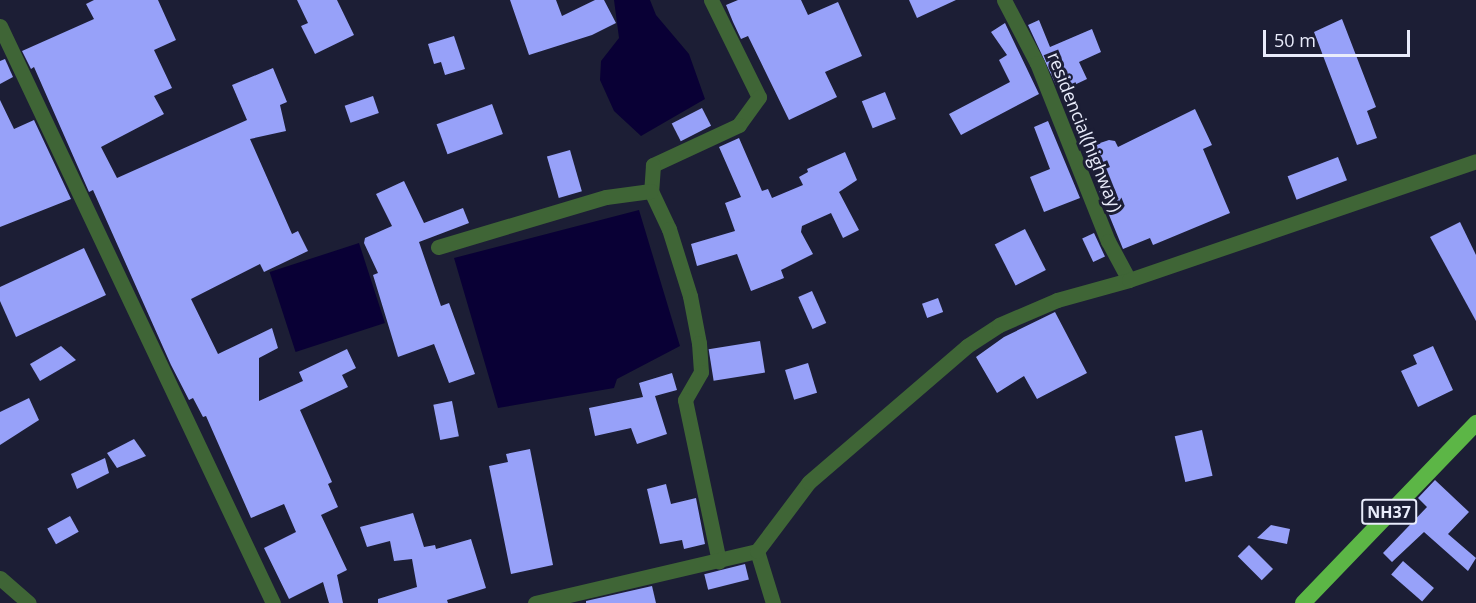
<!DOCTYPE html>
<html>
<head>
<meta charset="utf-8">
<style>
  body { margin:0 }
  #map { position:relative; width:1476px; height:603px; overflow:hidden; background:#1c1e35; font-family:"Open Sans",sans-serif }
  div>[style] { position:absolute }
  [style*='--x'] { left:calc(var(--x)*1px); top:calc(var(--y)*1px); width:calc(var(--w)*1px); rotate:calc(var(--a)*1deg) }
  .water>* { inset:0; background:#090035; transform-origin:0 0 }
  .building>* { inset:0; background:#97a1f9; transform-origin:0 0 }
  .minor>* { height:15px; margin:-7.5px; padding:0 7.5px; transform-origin:7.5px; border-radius:7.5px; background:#3f6536 }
  .tertiary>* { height:15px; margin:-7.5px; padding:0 7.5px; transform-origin:7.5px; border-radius:7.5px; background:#3f6536 }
  .trunk>* { height:16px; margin:-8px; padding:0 8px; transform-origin:8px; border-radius:8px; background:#5cb646 }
  span { translate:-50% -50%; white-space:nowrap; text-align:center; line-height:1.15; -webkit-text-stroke:6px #1c1e35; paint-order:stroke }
  .shield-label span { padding:2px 4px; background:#1c1e35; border:2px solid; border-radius:4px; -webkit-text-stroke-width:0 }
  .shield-label { font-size:16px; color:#e9ecfb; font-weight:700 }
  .street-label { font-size:18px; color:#e9ecfb }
  .scale { position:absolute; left:1263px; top:30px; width:147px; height:27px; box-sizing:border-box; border:3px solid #e9ecfb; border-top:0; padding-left:8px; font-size:18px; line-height:21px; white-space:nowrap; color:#e9ecfb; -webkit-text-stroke:4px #1c1e35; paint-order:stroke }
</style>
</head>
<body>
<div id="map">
  <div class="water">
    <i style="clip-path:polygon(614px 0,650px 0,656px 15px,689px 54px,705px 99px,641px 136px,614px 111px,600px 80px,601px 61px,619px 38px)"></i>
    <i style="clip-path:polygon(639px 210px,680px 346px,617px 379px,614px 388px,498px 408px,454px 258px)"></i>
    <i style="left:359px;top:243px;width:84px;height:94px;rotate:72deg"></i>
  </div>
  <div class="building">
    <i style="clip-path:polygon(94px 0,158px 0,176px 40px,154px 50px,172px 88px,154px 96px,164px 114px,101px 147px,117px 178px,247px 120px,232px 85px,273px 68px,287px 102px,280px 105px,286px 131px,250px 139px,292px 234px,298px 231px,308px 251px,264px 272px,260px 264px,191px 299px,218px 354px,272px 328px,278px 348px,259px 358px,259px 401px,303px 381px,299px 372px,347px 349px,356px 368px,342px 375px,348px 387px,300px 410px,332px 482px,328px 484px,338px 507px,321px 515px,347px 570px,337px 575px,343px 603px,329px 603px,323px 582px,289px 599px,264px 548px,296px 532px,284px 504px,251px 518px,206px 416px,203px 417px,193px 398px,189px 400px,171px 365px,93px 190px,89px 192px,34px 67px,31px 69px,22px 51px,94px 19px,86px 4px)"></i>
    <i style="clip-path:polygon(297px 0,337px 0,354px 35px,315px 54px,301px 26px,308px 23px)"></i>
    <i style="clip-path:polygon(510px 0,556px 0,562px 16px,595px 0,604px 0,616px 23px,592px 35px,529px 55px)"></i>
    <i style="clip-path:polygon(738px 0,801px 0,808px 15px,838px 2px,862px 56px,825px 72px,837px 97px,789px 120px,748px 36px,741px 39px,733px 22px,726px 5px)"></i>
    <i style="clip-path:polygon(909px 0,956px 0,917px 18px)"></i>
    <i style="clip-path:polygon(1342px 19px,1376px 107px,1367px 111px,1377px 138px,1357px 145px,1314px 32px)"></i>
    <i style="clip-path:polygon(1039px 20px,1050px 47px,1092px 29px,1101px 52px,1079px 62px,1087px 79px,1070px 87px,1066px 79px,1056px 85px,1028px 25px)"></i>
    <i style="clip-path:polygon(1005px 23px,1039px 94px,961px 135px,949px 114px,1010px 82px,999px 60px,1007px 55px,991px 32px)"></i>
    <i style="clip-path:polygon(454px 36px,465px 69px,445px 75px,441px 62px,434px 64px,428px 44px)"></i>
    <i style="clip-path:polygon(5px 59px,13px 77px,0 84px,0 61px)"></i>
    <i style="left:885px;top:92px;width:29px;height:25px;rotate:68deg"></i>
    <i style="left:373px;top:96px;width:18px;height:30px;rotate:71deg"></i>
    <i style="clip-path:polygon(0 100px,14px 129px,34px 120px,71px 199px,0 227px)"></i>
    <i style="left:492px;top:104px;width:32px;height:59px;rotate:70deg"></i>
    <i style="left:702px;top:108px;width:20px;height:34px;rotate:63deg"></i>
    <i style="clip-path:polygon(1195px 109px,1212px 145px,1203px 149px,1230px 213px,1153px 245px,1150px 238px,1123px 249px,1082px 149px,1109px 140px,1115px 141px,1118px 147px)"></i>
    <i style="clip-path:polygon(1048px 121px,1080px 198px,1044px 212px,1030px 177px,1050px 169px,1034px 127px)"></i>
    <i style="clip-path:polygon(739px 138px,762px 191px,768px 189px,772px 198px,803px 185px,799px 177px,808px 172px,807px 169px,845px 152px,857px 180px,839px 192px,859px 230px,843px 238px,831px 213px,802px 226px,801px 232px,813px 254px,781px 270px,784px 278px,751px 291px,737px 254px,697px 266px,691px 244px,735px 231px,725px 203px,741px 197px,719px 147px)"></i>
    <i style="left:570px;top:150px;width:43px;height:24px;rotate:74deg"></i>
    <i style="left:1338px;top:157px;width:25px;height:54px;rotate:69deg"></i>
    <i style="clip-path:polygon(404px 181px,424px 223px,463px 208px,469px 223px,419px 242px,441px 306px,449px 303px,475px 374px,449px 383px,434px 344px,398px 357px,373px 275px,378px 273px,364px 243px,365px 238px,392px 226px,376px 194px)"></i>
    <i style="clip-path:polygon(1460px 222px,1476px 255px,1476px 321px,1430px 237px)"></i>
    <i style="left:1025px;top:229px;width:46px;height:34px;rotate:63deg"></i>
    <i style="left:1094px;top:233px;width:26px;height:13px;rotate:65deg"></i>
    <i style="clip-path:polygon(84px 248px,106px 295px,16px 337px,0 301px,0 287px)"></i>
    <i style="left:812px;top:291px;width:35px;height:15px;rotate:66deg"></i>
    <i style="left:938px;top:298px;width:15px;height:17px;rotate:70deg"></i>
    <i style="clip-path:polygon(1055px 312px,1087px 373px,1037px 399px,1024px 376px,997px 393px,976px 357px,1004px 337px)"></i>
    <i style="left:760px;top:341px;width:32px;height:52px;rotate:81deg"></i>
    <i style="clip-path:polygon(61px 346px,76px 360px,40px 381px,30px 364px)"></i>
    <i style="clip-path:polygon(1433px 346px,1453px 390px,1418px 407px,1401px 371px,1417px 364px,1413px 355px)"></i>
    <i style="left:808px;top:363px;width:31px;height:24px;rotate:73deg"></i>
    <i style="clip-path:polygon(672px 373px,677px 390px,655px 396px,667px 434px,637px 444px,631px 428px,595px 436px,589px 408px,643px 397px,639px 383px)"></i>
    <i style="clip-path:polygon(29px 398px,39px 420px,0 445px,0 412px)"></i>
    <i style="left:452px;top:401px;width:36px;height:19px;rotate:79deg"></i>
    <i style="left:1202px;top:430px;width:47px;height:28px;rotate:77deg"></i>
    <i style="clip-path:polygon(134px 439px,146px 456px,117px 468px,107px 453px)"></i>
    <i style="clip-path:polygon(530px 449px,553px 565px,511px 574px,489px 466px,508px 462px,506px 454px)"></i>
    <i style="clip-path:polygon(105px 458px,109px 473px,77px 489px,71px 474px)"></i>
    <i style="clip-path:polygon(1435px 480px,1469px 512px,1448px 534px,1476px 558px,1468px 571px,1424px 532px,1392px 562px,1383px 553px,1427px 507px,1418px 498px)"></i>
    <i style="clip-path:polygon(666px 484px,671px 504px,696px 498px,705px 544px,684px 549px,682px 540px,660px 544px,647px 489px)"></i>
    <i style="clip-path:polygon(413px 513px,424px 547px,435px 545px,436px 549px,471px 539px,486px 588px,447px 600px,448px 603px,378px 603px,378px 599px,417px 587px,412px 559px,394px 561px,390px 541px,367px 547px,360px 527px)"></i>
    <i style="left:70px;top:516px;width:18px;height:26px;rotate:61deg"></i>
    <i style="clip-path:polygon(1271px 525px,1290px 529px,1287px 544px,1257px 538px)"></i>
    <i style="left:1249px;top:545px;width:34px;height:16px;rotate:45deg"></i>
    <i style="left:1403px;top:561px;width:41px;height:18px;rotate:41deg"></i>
    <i style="left:745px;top:564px;width:16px;height:42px;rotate:76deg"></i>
    <i style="clip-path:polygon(652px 586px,656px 603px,586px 603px,586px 601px)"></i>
  </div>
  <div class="minor">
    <i style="--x:711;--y:0;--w:108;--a:63.7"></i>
    <i style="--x:759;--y:97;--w:34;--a:126"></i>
    <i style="--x:739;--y:125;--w:95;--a:155.1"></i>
    <i style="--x:653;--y:165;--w:26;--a:94"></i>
    <i style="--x:651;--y:191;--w:42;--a:64.7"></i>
    <i style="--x:669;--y:229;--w:70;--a:72.6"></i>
    <i style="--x:690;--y:296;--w:48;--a:79.2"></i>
    <i style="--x:699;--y:343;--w:29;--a:86"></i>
    <i style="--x:701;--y:372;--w:32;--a:120"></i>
    <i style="--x:685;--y:400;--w:165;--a:78.1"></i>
    <i style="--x:1004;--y:0;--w:71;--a:62.4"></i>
    <i style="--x:1037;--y:63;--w:192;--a:68.3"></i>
    <i style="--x:1108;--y:241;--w:44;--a:61.7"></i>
    <i style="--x:438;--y:247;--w:175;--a:-16.6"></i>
    <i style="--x:606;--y:197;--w:45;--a:-7.6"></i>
    <i style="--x:0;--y:578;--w:38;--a:41"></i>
    <i style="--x:535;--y:603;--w:228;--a:-13.2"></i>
  </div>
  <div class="tertiary">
    <i style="--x:0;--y:26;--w:638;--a:64.68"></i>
    <i style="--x:773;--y:603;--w:54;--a:-107.1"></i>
    <i style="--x:757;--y:551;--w:86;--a:-53"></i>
    <i style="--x:809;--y:482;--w:208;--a:-40.7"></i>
    <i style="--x:967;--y:346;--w:38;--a:-33"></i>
    <i style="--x:999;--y:325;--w:63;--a:-23.3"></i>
    <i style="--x:1057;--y:300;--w:75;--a:-15.5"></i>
    <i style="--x:1129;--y:280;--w:367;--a:-18.9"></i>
  </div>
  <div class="trunk">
    <i style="--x:1303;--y:603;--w:250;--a:-46.1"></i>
  </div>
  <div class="shield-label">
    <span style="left:1389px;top:512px">NH37</span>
  </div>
  <div class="street-label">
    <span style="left:1085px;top:132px;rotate:68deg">residencial(highway)</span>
  </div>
  <div class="scale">50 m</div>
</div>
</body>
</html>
